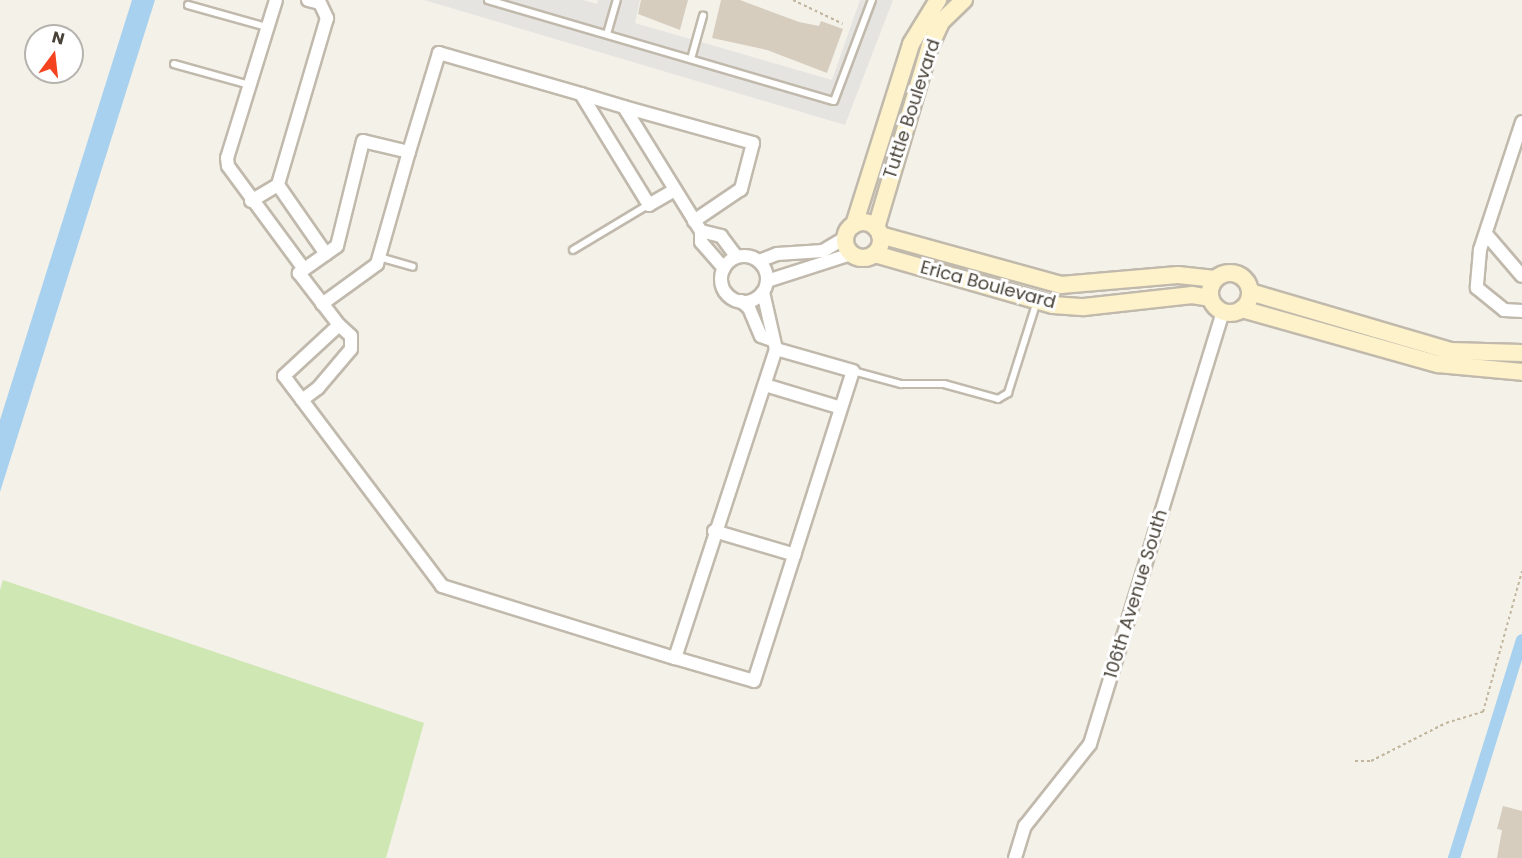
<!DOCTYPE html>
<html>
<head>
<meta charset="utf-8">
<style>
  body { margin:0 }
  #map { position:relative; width:1522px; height:858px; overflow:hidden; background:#f4f1e9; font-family:Poppins,sans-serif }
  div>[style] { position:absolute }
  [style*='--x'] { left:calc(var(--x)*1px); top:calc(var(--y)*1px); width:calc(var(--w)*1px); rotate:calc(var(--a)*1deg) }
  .green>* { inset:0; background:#cfe7b3 }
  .parking>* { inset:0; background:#e6e4e1 }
  .water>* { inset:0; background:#a7d1ef }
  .canal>* { height:12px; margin:-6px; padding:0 6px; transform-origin:6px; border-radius:6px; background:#a7d1ef }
  .building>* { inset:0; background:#d6cdbf }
  .path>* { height:2px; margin-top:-1px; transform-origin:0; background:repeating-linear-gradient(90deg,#c1b59d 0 3px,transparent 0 6px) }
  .roads { filter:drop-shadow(2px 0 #c0b9ac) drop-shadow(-2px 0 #c0b9ac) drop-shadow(0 2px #c0b9ac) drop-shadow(0 -2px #c0b9ac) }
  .lane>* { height:6px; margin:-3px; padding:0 3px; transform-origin:3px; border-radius:3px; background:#fff }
  .street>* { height:12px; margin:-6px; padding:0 6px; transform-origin:6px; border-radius:6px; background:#fff }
  .street>.ring { margin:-6px; padding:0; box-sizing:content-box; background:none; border:12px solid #fff; border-radius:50% }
  .secondary>* { height:16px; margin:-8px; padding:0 8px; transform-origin:8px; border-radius:8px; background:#fdf2ca }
  .secondary>.ring { margin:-8px; padding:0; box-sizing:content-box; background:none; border:16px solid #fdf2ca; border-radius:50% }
  span { translate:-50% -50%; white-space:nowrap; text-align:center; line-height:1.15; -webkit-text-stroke:6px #fff; paint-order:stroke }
  .street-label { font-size:18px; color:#484238 }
  .north { position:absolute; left:24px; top:24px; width:60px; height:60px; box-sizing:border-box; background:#fff; border:2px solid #b6b3af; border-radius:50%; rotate:15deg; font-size:16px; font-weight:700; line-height:24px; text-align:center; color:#484238 }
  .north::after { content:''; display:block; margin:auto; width:21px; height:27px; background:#f5431f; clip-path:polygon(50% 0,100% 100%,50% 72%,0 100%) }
</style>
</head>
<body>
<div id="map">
  <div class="green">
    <i style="clip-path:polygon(3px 580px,424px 723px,386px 858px,0 858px,0 590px)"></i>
  </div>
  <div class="parking">
    <i style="clip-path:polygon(424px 0,583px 0,597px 4px,598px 0,640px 0,635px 23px,832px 80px,860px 0,893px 0,845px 125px)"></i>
  </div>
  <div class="water">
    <i style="clip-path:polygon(132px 0,155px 0,0 492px,0 420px)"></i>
  </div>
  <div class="canal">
    <i style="--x:1454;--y:858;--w:228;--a:-72.7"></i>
  </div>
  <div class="building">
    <i style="clip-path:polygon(641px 0,688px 0,680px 30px,638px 14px)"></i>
    <i style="clip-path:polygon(721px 0,740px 0,799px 22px,819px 26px,821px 21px,843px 29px,827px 73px,767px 50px,712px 38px)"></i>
    <i style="clip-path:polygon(1503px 806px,1522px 811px,1522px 858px,1497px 858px,1502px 830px,1497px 829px)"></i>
  </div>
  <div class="path">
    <i style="--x:793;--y:0;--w:55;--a:25.6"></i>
    <i style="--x:1355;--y:761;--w:16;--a:0"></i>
    <i style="--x:1371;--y:761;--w:84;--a:-26.9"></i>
    <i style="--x:1446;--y:723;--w:39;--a:-17"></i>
    <i style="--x:1483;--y:712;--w:146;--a:-74.5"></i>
  </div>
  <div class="roads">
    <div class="lane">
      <i style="--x:488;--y:0;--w:360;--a:16.3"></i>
      <i style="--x:834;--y:101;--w:108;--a:-69.4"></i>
      <i style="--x:188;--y:5;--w:82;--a:15.6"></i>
      <i style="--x:607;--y:34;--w:35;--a:-74"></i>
      <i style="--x:691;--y:59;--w:45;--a:-74.4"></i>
      <i style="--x:174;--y:64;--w:78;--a:15.6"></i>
      <i style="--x:573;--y:250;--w:87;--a:-31"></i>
      <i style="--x:379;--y:257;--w:35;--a:16"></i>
      <i style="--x:853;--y:371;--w:50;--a:15.2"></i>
      <i style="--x:901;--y:384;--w:43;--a:0"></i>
      <i style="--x:944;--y:384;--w:56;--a:15.5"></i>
      <i style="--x:998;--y:399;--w:12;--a:-31"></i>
      <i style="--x:1008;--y:393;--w:96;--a:-72.5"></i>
    </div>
    <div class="street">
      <i style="--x:276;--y:0;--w:165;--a:107.2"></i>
      <i style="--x:227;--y:158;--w:8;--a:83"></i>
      <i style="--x:228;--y:166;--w:128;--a:53.6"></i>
      <i style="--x:308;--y:0;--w:12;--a:14"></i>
      <i style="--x:320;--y:3;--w:17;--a:65"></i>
      <i style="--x:327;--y:18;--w:174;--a:106.4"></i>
      <i style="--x:278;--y:185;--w:84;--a:55.2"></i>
      <i style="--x:581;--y:94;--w:148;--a:-163.9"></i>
      <i style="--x:439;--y:53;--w:103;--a:106.9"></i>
      <i style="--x:409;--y:152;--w:47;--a:-166.6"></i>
      <i style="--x:363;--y:141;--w:108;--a:103.9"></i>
      <i style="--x:337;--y:246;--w:47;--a:144.6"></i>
      <i style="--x:299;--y:273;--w:66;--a:52.4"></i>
      <i style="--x:339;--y:325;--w:75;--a:137.2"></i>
      <i style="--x:284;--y:376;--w:263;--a:53"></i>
      <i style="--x:442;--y:586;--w:244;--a:17.2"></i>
      <i style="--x:675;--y:658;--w:82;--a:16.2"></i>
      <i style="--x:754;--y:681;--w:325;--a:-72.3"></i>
      <i style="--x:853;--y:371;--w:80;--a:-164.1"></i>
      <i style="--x:776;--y:349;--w:325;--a:108.1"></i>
      <i style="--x:624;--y:107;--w:134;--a:15.6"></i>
      <i style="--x:753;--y:143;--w:48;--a:104.6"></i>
      <i style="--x:741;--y:189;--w:57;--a:145.8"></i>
      <i style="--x:1522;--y:122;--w:135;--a:108.2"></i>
      <i style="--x:1480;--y:250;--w:38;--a:95"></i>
      <i style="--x:1477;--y:288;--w:35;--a:39"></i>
      <i style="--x:1504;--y:310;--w:18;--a:3"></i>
      <i style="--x:673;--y:191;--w:28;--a:150"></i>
      <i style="--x:649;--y:205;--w:130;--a:-121.5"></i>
      <i style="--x:581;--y:94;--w:45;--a:16.8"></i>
      <i style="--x:624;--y:107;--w:146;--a:58.2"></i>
      <i style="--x:701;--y:231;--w:11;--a:90"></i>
      <i style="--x:701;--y:242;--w:35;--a:49"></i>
      <i style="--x:251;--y:201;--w:31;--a:-31"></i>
      <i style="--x:701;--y:231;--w:21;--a:14"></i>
      <i style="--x:721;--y:236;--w:26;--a:53"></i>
      <i style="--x:1486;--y:234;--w:55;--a:49.4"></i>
      <i class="ring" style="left:721px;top:256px;width:34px;height:34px"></i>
      <i style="--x:759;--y:261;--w:19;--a:-21"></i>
      <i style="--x:777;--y:254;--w:46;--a:-3.7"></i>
      <i style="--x:823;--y:251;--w:26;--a:-31"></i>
      <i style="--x:767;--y:281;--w:88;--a:-17.8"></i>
      <i style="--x:763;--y:292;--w:58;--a:77.2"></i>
      <i style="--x:741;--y:301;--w:11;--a:41"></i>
      <i style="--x:749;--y:308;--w:30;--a:67"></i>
      <i style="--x:761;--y:336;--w:12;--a:20"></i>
      <i style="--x:322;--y:304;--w:68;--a:-36"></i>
      <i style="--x:377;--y:264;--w:116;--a:-74.1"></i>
      <i style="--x:765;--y:385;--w:79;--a:16.8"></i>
      <i style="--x:302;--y:400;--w:20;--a:-37"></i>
      <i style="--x:318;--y:388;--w:51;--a:-49.8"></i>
      <i style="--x:351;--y:349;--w:13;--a:-90"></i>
      <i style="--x:351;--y:336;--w:16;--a:-137"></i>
      <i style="--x:714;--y:531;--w:84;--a:16.5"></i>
      <i style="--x:1015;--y:858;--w:34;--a:-73"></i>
      <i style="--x:1025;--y:826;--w:105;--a:-51.6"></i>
      <i style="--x:1090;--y:744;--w:452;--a:-72.9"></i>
    </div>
    <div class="secondary">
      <i class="ring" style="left:845px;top:222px;width:20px;height:20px"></i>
      <i style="--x:854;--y:225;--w:190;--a:-72.5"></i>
      <i style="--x:911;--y:44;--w:52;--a:-58.5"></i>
      <i style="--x:876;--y:228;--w:190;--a:-73.5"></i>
      <i style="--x:930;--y:46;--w:26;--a:-65"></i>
      <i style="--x:941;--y:22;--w:32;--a:-44"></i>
      <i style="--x:880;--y:235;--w:188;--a:15.4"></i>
      <i style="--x:1061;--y:285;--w:117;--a:-4.9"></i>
      <i style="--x:1178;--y:275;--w:37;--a:6"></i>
      <i style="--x:875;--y:254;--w:185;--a:16"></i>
      <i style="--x:1053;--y:305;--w:31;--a:4"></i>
      <i style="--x:1084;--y:307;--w:109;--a:-6.3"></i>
      <i style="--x:1192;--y:295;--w:18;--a:9"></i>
      <i class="ring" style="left:1210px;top:273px;width:24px;height:24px"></i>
      <i style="--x:1250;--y:292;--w:209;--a:16.4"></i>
      <i style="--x:1450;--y:351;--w:72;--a:1.6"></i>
      <i style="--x:1242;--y:309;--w:204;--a:15.7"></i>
      <i style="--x:1438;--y:364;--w:84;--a:5.4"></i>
    </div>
  </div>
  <div class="street-label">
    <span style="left:912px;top:109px;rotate:-72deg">Tuttle Boulevard</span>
    <span style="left:988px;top:285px;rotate:15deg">Erica Boulevard</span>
    <span style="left:1136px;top:594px;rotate:-73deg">106th Avenue South</span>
  </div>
  <div class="north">N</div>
</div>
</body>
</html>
